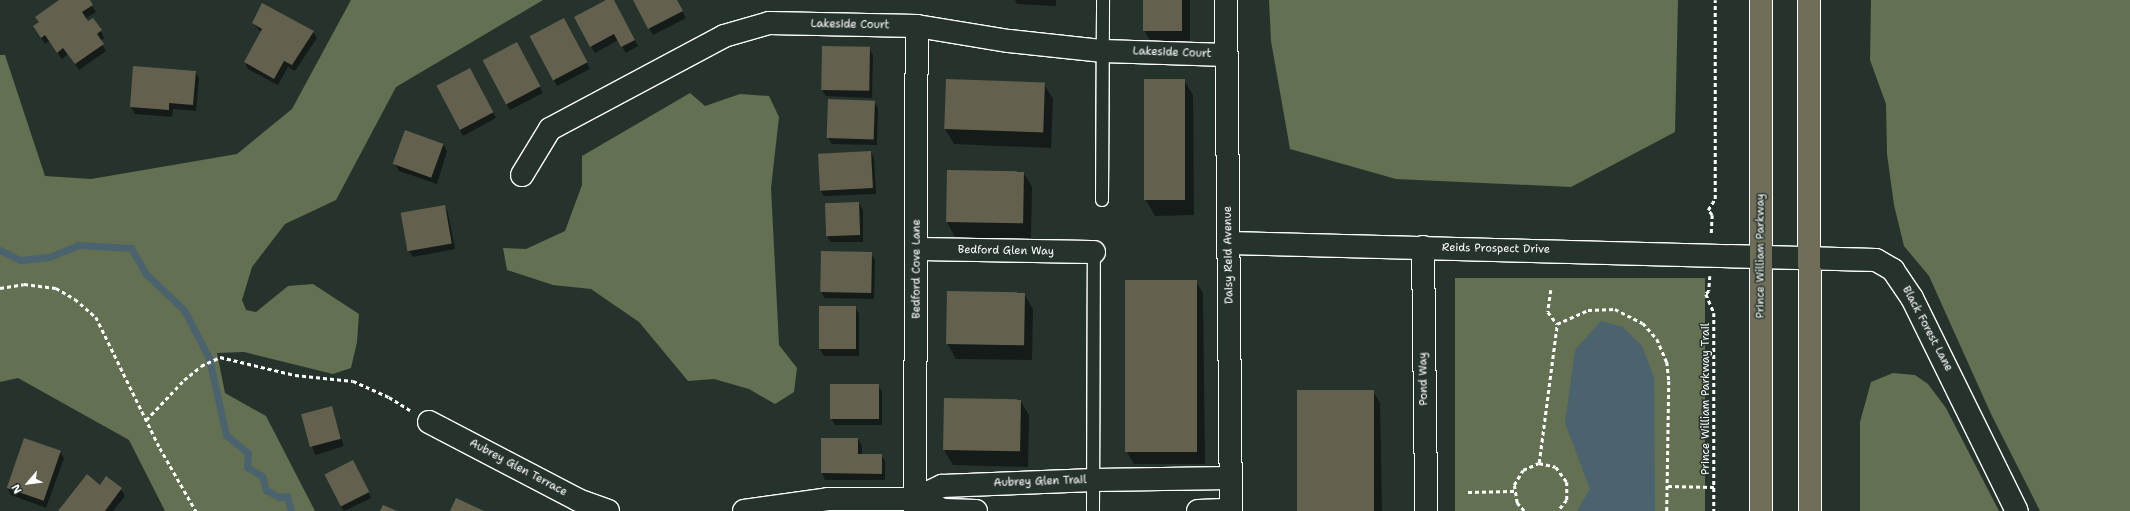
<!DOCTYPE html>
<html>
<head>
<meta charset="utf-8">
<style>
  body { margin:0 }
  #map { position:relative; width:2130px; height:511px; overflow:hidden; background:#26332d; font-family:"Shantell Sans",sans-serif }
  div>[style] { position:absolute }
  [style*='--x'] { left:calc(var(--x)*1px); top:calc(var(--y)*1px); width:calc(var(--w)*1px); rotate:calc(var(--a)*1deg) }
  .green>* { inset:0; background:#637051; transform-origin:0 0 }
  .water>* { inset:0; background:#4a636e }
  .shadow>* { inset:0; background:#0007; transform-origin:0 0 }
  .stream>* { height:7px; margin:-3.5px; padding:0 3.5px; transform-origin:3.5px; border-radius:3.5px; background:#4a636e }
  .building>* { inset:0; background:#63614d; transform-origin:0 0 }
  .path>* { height:2.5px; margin-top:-1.25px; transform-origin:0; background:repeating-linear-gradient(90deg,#fff 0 4px,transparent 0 7px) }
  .roads { filter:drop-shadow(1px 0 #fff) drop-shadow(-1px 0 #fff) drop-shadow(0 1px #fff) drop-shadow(0 -1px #fff) }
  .lane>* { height:12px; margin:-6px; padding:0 6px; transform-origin:6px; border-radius:6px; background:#26332d }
  .street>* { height:22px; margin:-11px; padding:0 11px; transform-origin:11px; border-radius:11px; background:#26332d }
  .highway>* { height:22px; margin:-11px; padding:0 11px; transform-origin:11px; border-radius:11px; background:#706e59 }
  span { translate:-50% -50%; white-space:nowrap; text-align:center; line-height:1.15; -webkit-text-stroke:3px #26332d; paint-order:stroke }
  .street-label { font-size:11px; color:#fff }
  .north { position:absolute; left:8px; top:463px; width:40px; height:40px; -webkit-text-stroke:3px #26332d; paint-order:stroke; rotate:242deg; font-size:11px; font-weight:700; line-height:16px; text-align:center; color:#fff }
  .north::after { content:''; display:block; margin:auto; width:14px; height:18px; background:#fff; clip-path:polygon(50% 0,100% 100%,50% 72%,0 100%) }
</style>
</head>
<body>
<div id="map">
  <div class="green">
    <i style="clip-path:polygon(351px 0,543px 0,396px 87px,336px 200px,285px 224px,252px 267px,242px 300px,246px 310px,256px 312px,288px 286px,313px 284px,359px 314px,357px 342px,351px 368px,333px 374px,244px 352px,217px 353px,225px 393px,266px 416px,315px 511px,165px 511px,129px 440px,18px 378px,0 382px,0 55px,5px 55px,45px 176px,91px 179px,237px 154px,292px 109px)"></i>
    <i style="clip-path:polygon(1269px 0,1678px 0,1675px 132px,1571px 187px,1396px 179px,1290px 149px,1271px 41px)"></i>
    <i style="clip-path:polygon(1871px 0,2130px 0,2130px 511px,2040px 511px,1991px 414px,1929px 276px,1904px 246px,1894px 205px,1887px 154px,1886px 104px,1870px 60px)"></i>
    <i style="clip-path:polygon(690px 93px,705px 106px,740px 94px,769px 96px,779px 117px,771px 188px,779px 345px,797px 368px,794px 392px,775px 404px,749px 389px,714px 379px,688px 381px,639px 322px,591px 289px,553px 285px,507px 270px,503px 248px,526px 249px,565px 231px,582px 185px,582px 156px)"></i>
    <i style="left:1455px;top:278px;width:250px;height:233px"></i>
    <i style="clip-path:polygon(1893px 373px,1915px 375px,1928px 384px,1946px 408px,1999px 511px,1860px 511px,1860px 422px,1871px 382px)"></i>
  </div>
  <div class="water">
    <i style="clip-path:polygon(1601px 321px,1623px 327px,1642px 346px,1654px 377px,1655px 511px,1577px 511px,1590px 489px,1565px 423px,1575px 350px)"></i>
  </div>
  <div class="shadow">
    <i style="clip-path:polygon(61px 0,88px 0,96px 12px,85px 19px,101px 31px,104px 38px,100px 41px,106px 51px,79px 70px,68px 54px,62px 59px,49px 41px,45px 44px,38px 33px,40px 22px)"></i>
    <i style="clip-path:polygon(608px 0,613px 0,638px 46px,626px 53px,618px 40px,595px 53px,591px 46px)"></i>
    <i style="clip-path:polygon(634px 0,676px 0,686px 18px,653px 35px)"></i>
    <i style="clip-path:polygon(1015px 0,1056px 0,1056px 6px,1017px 4px)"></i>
    <i style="clip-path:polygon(1144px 0,1190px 0,1190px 46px,1153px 46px,1144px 30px)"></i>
    <i style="clip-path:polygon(253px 23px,313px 32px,317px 38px,295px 71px,288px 67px,278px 85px,248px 69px,245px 62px,261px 32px)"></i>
    <i style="clip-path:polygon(568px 26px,590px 69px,557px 86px,531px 37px)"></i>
    <i style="clip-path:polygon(869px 48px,873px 55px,872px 98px,826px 96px,822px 90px)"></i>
    <i style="clip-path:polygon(520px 50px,543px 93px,510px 110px,506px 103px)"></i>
    <i style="clip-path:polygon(134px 67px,195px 72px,199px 78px,196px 111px,173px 109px,172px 117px,135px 114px,131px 107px)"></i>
    <i style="clip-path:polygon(474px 75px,496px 118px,463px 136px,437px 86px)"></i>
    <i style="clip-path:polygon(1184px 80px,1193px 95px,1194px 215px,1155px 216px,1146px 200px)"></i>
    <i style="clip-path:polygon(1044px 84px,1053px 99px,1051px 148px,954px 144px,945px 129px)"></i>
    <i style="clip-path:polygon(874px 102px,878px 108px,877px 145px,832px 144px,828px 137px)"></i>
    <i style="clip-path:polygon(444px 145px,447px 151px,437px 184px,399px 171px,395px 164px)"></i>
    <i style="clip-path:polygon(871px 152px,874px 158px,876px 194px,824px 196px,820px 190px)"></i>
    <i style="clip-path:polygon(1023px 172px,1032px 187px,1031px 239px,955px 237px,947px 222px)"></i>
    <i style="clip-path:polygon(859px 203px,863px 210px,863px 242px,831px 242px,827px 236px)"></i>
    <i style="clip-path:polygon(444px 206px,448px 213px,455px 249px,413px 257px,409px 251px)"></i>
    <i style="clip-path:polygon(871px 253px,875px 260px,874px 299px,825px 298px,821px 292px)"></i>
    <i style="clip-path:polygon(1196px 281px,1203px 293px,1205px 464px,1134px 464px,1127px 452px,1126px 282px)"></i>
    <i style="clip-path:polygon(1024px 294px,1033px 309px,1032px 360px,956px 359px,947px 343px)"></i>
    <i style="clip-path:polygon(820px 307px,855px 307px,859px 314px,859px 356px,824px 356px,820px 349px)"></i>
    <i style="clip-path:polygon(878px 385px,882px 392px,882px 425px,835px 425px,831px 418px)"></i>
    <i style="clip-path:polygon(1373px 391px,1380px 403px,1382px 511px,1300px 511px)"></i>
    <i style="clip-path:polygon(1020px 400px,1029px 415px,1028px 467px,953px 465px,944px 450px)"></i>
    <i style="left:331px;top:407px;width:41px;height:30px;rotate:72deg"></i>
    <i style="clip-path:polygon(25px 439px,60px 452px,64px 458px,46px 508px,11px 495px,7px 488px)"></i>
    <i style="clip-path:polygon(822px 439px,858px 439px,862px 446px,862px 455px,881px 455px,885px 461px,885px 480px,825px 480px,822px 473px)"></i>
    <i style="clip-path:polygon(357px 468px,371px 498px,344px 511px,340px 505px)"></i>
    <i style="clip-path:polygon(106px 478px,121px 489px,125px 496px,113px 511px,59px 511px,100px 486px)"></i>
  </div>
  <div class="stream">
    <i style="--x:0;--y:250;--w:22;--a:27"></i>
    <i style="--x:20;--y:260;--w:29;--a:-6"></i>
    <i style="--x:49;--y:257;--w:31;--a:-22"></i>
    <i style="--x:78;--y:245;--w:53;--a:3.2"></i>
    <i style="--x:131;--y:248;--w:30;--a:60"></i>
    <i style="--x:146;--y:274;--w:52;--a:43.5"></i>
    <i style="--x:184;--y:310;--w:54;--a:62.5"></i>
    <i style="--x:209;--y:358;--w:79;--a:77.6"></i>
    <i style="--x:226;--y:435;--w:28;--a:39"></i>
    <i style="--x:248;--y:453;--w:14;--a:94"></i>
    <i style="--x:247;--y:467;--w:17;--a:31"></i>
    <i style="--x:262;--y:476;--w:15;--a:74"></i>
    <i style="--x:266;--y:490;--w:15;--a:28"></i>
    <i style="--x:279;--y:497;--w:8;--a:-7"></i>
    <i style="--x:287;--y:496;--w:16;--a:75"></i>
  </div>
  <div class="building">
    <i style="clip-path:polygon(59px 0,90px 0,93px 5px,82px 12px,88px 21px,93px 18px,102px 30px,97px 34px,104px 44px,75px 64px,63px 48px,57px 53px,45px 35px,41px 38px,33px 26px,39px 22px,35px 17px)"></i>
    <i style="clip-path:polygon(606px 0,614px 0,635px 40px,621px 47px,614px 34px,590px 47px,574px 17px)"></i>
    <i style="clip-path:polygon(633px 0,677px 0,683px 11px,648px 29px)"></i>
    <i style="left:1143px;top:0;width:39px;height:31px"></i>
    <i style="clip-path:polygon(262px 3px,314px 31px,292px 65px,284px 61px,274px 79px,244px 62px,262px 29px,252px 23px)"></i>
    <i style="left:564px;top:18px;width:50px;height:39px;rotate:62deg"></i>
    <i style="left:517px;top:42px;width:50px;height:39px;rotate:62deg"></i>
    <i style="left:822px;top:46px;width:48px;height:44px;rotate:1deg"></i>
    <i style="clip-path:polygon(133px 66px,196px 71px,193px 105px,169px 103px,169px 110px,130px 107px)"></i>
    <i style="left:470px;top:68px;width:50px;height:38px;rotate:62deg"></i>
    <i style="left:946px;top:79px;width:99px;height:50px;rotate:2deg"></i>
    <i style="left:1185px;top:79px;width:121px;height:41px;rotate:90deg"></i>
    <i style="left:828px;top:99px;width:47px;height:39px;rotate:2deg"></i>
    <i style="left:405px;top:130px;width:41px;height:36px;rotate:20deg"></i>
    <i style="left:871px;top:151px;width:37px;height:53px;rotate:87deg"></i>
    <i style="left:947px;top:170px;width:77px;height:52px;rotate:1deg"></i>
    <i style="left:859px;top:202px;width:33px;height:34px;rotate:88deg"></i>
    <i style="left:445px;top:205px;width:39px;height:45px;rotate:80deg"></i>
    <i style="left:821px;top:251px;width:51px;height:41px;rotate:1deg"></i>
    <i style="left:1197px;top:280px;width:172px;height:72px;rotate:90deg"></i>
    <i style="left:947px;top:291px;width:78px;height:53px;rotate:1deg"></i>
    <i style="left:819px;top:306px;width:37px;height:43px"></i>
    <i style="left:830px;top:384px;width:49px;height:35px"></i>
    <i style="left:1297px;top:390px;width:77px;height:121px"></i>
    <i style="left:944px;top:398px;width:77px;height:52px;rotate:1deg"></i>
    <i style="left:332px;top:406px;width:34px;height:32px;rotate:75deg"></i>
    <i style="left:24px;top:438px;width:39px;height:53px;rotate:19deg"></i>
    <i style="clip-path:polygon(821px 438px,858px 438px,858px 454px,882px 454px,882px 474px,821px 473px)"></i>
    <i style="left:353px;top:460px;width:36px;height:32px;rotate:63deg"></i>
    <i style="clip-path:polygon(87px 474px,100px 485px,106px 476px,122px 488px,105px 511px,58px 511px)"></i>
    <i style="clip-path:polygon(456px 498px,484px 511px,450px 511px)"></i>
    <i style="clip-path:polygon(383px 505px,397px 511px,380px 511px)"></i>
  </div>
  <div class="path">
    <i style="--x:1711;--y:233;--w:18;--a:-87"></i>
    <i style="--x:1712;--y:215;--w:6;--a:-129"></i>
    <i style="--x:1708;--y:210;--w:13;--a:-58"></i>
    <i style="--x:1715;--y:199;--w:199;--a:-90"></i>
    <i style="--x:1710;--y:276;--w:15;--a:94"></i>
    <i style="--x:1709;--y:291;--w:4;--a:135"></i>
    <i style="--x:1706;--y:294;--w:21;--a:67"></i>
    <i style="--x:1714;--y:313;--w:198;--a:90"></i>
    <i style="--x:0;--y:288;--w:24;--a:-9"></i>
    <i style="--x:24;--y:284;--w:32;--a:7"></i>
    <i style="--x:56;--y:288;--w:22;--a:30"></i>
    <i style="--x:75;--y:299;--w:28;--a:41"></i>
    <i style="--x:96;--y:317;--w:146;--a:64"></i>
    <i style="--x:160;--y:448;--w:73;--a:60.3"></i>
    <i style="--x:1551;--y:290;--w:22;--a:98"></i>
    <i style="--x:1548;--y:312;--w:15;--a:53"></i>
    <i style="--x:146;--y:420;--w:55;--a:-46.5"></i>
    <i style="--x:184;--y:380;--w:22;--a:-39"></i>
    <i style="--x:201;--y:366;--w:21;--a:-25"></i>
    <i style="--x:220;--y:357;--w:77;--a:13.5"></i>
    <i style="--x:295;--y:375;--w:58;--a:5.9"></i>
    <i style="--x:353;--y:381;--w:39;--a:24"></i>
    <i style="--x:389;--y:397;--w:25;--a:32"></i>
    <i style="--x:1539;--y:463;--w:140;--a:-82.6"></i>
    <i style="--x:1557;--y:324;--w:34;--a:-24"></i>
    <i style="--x:1588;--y:310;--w:27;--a:-2"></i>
    <i style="--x:1615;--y:309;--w:31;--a:27"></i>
    <i style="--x:1643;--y:323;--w:21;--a:49"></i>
    <i style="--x:1657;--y:339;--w:25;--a:67"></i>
    <i style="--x:1667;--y:362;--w:19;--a:84"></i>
    <i style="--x:1669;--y:381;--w:130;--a:90.9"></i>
    <i style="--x:1668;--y:486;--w:46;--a:1.2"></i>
    <i style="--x:1468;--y:492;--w:46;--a:-1.2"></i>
    <i style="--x:1524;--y:511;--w:11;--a:-131"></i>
    <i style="--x:1517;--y:503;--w:18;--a:-99"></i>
    <i style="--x:1514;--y:485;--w:17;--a:-59"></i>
    <i style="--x:1523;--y:470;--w:17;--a:-24"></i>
    <i style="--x:1539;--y:463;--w:17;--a:13"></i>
    <i style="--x:1556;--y:467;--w:19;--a:54"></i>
    <i style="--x:1567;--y:482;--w:18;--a:90"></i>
    <i style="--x:1567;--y:500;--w:14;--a:129"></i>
  </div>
  <div class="roads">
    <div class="lane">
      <i style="--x:1102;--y:200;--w:200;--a:-89.7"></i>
      <i style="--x:1093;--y:511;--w:259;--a:-89.8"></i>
    </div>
    <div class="street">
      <i style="--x:1226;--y:0;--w:511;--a:89.44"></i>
      <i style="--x:522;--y:175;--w:54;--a:-58.7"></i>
      <i style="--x:550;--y:129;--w:197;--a:-28.1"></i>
      <i style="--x:724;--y:36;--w:47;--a:-16.1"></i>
      <i style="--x:769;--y:23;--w:148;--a:1.2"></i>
      <i style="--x:917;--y:26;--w:93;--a:9.3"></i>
      <i style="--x:1009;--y:41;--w:95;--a:6.1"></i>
      <i style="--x:1103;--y:51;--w:123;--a:1.9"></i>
      <i style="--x:1230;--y:243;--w:646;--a:1.51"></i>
      <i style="--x:1876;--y:260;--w:20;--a:30"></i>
      <i style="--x:1893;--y:270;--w:34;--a:56"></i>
      <i style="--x:1912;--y:298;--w:237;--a:63.8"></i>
      <i style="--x:1423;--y:247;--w:264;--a:89.3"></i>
      <i style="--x:917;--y:249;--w:177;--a:1"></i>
      <i style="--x:429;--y:422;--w:168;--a:27.6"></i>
      <i style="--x:578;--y:500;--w:32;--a:20"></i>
      <i style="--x:744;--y:511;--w:85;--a:-8.1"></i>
      <i style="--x:828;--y:499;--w:87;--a:0"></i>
      <i style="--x:915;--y:511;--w:485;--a:-89.8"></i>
      <i style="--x:976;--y:511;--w:32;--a:-178"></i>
      <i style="--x:944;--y:510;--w:31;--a:-159"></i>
      <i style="--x:915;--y:499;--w:30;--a:-26"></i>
      <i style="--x:942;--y:486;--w:152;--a:-2.3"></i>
      <i style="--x:1094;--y:480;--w:137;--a:-0.8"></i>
      <i style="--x:1198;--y:511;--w:33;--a:-2"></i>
    </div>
    <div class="highway">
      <i style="--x:1809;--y:0;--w:511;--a:89.89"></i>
      <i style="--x:1761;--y:511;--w:511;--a:-90"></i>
    </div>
  </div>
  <div class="street-label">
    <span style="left:850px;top:25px;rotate:1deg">Lakeside Court</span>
    <span style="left:1172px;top:53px;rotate:2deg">Lakeside Court</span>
    <span style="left:1496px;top:249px;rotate:1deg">Reids Prospect Drive</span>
    <span style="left:1006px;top:251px;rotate:1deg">Bedford Glen Way</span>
    <span style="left:1229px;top:255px;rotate:-91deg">Daisy Reid Avenue</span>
    <span style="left:1761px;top:256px;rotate:-90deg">Prince William Parkway</span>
    <span style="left:917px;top:269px;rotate:-90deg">Bedford Cove Lane</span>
    <span style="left:1927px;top:329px;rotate:62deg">Black Forest Lane</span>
    <span style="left:1424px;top:379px;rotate:-91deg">Pond Way</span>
    <span style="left:1706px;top:399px;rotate:-90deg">Prince William Parkway Trail</span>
    <span style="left:518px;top:468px;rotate:28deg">Aubrey Glen Terrace</span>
    <span style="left:1040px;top:482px;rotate:-2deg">Aubrey Glen Trail</span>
  </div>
  <div class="north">N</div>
</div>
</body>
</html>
